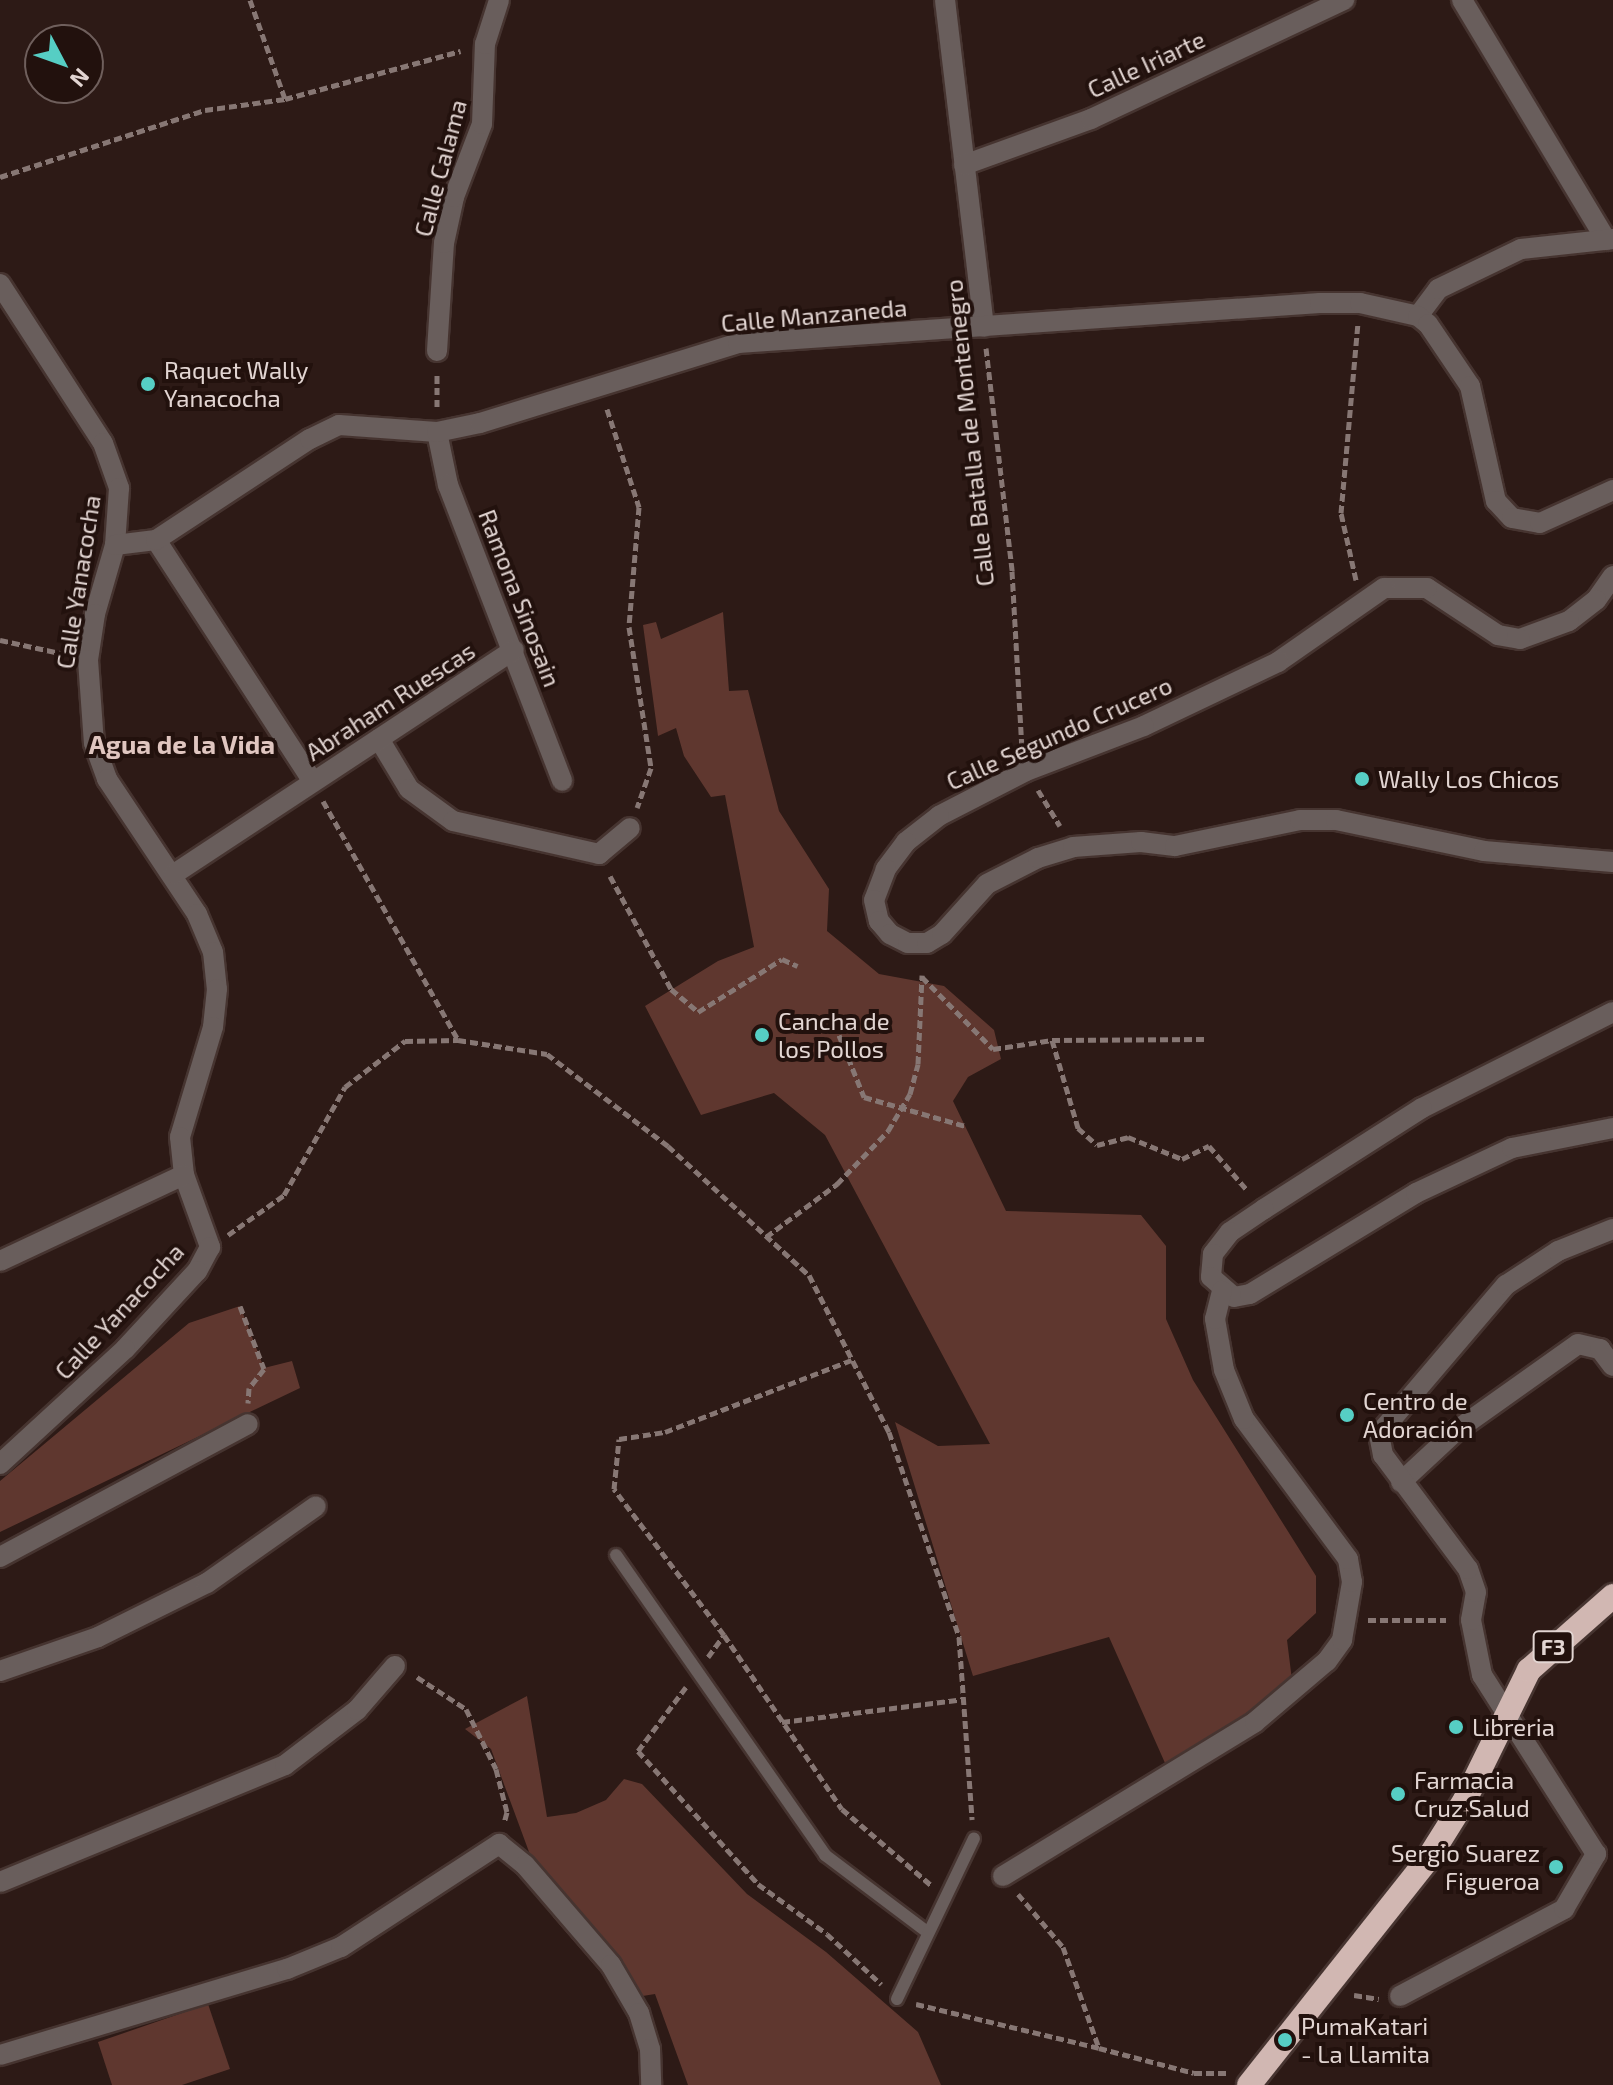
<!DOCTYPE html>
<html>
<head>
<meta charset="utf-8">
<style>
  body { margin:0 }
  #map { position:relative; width:1613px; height:2085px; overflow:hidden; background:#2d1a16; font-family:"Exo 2",sans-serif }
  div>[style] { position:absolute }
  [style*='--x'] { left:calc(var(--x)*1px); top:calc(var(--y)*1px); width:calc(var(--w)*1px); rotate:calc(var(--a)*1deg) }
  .green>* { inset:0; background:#5f372f }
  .path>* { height:5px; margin-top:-2.5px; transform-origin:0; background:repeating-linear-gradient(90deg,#877774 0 8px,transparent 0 12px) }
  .roads { filter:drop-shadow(2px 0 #463430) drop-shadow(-2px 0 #463430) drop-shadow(0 2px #463430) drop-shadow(0 -2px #463430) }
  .lane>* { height:12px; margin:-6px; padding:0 6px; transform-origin:6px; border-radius:6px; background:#695e5c }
  .street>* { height:20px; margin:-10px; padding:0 10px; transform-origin:10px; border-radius:10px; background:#695e5c }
  .highway>* { height:24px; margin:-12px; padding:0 12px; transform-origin:12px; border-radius:12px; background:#d1b7b2 }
  .dots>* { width:22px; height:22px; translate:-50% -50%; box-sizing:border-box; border:4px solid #22110d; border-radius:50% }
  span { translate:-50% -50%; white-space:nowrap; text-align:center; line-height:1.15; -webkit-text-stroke:8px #22110d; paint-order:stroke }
  .shield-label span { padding:2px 6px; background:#22110d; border:2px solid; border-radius:6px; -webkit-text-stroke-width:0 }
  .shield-label { font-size:22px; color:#e2d5d2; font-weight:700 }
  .street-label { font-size:24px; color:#e2d5d2 }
  .poi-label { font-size:24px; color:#e2d5d2 }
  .left { translate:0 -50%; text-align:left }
  .right { translate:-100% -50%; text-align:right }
  .neighbourhood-label { font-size:26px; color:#e0c6c0; font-weight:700 }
  .north { position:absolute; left:24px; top:24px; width:80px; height:80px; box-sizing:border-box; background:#22110d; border:2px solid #6f5f5c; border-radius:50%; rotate:131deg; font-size:22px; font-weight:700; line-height:32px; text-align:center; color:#e2d5d2 }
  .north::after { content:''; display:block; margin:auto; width:28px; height:36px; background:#56cec4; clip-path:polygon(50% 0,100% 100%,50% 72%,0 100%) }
</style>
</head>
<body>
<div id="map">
  <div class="green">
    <i style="clip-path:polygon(723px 612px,729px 691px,748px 690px,779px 811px,829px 889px,827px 931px,879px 974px,944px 986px,994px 1030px,1001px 1059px,968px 1077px,953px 1101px,1006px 1211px,1141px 1215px,1166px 1246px,1166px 1319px,1193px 1380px,1316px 1576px,1316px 1613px,1287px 1640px,1292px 1680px,1232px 1726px,1165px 1763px,1109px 1637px,973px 1676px,895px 1422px,938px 1446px,990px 1444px,825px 1135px,774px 1093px,701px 1115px,645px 1006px,718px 961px,754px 947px,725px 795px,711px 797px,684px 756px,676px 728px,658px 736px,643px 625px,656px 622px,661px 639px)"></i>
    <i style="clip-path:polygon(240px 1306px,264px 1368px,292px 1361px,300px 1388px,0 1532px,0 1481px,189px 1323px)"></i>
    <i style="clip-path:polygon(527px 1696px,547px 1817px,576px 1813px,606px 1800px,624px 1779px,642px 1784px,747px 1894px,826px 1952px,918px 2032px,941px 2085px,688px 2085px,655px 1994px,624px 1999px,553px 1917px,491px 1749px,465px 1729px)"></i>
    <i style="clip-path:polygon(208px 2004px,230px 2069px,182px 2085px,112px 2085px,98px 2042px)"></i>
  </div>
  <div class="path">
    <i style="--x:250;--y:0;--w:105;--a:70.5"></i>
    <i style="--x:0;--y:177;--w:216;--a:-18.1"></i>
    <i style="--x:205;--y:110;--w:81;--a:-7.8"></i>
    <i style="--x:285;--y:99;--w:182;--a:-15.3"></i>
    <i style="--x:986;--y:348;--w:225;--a:83.3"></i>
    <i style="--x:1012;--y:571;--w:177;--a:86.8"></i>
    <i style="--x:437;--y:407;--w:34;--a:-90"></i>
    <i style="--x:607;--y:409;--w:103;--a:71.9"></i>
    <i style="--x:639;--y:507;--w:120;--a:94.8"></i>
    <i style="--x:629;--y:627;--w:143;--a:81.1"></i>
    <i style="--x:651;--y:768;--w:42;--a:109.3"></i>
    <i style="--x:1356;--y:580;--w:69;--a:-102.6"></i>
    <i style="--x:1341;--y:513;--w:190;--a:-84.9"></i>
    <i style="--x:0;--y:640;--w:66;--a:12.3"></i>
    <i style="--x:1038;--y:790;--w:42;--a:58.6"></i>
    <i style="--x:323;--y:801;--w:274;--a:60.5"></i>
    <i style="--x:610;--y:876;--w:128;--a:61.6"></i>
    <i style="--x:671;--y:989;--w:35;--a:40"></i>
    <i style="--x:698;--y:1012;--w:99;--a:-32.2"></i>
    <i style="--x:782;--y:959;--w:17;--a:24"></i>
    <i style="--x:922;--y:977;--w:101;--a:45.4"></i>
    <i style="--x:993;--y:1049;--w:60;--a:-8.7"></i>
    <i style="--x:1052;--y:1040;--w:92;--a:73.5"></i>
    <i style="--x:1078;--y:1128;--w:25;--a:42"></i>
    <i style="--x:1097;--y:1145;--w:32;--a:-14"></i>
    <i style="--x:1128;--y:1137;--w:58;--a:22.2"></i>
    <i style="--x:1182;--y:1159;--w:30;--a:-26"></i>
    <i style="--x:1209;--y:1146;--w:58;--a:49.2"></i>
    <i style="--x:839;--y:1035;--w:67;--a:68"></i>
    <i style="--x:864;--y:1097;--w:105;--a:16"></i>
    <i style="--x:1052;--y:1040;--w:155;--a:-0.4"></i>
    <i style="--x:228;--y:1235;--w:69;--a:-35.5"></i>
    <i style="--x:284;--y:1195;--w:124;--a:-60.5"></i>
    <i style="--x:345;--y:1087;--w:76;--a:-37.5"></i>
    <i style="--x:405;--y:1041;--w:53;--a:-1.1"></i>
    <i style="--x:458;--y:1040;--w:90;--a:8.9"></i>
    <i style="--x:547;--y:1054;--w:152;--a:37.2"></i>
    <i style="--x:668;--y:1146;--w:191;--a:42.5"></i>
    <i style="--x:809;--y:1275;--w:176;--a:63"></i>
    <i style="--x:889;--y:1432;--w:217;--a:71.1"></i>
    <i style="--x:959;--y:1637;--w:183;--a:85.9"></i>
    <i style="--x:766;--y:1237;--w:89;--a:-36.7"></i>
    <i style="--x:837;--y:1184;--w:74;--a:-46.1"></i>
    <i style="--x:888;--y:1131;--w:43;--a:-59.3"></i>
    <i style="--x:910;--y:1094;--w:31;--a:-75"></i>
    <i style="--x:918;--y:1064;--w:89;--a:-87.4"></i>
    <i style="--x:240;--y:1306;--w:67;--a:69.1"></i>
    <i style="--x:264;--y:1369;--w:24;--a:128"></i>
    <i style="--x:249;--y:1388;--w:15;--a:94"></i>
    <i style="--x:1368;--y:1620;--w:78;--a:0"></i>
    <i style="--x:724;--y:1635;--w:210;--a:55.9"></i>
    <i style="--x:842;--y:1809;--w:117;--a:40.5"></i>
    <i style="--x:708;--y:1657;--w:27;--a:-54"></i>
    <i style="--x:724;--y:1635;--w:183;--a:-127"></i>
    <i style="--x:614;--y:1489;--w:50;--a:-84.3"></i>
    <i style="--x:619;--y:1439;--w:47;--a:-8.7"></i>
    <i style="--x:665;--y:1432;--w:200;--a:-21.1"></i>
    <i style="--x:417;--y:1677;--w:59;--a:33.1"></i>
    <i style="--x:466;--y:1709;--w:67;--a:63.4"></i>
    <i style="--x:496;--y:1769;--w:44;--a:75.7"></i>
    <i style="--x:507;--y:1812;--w:11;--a:105"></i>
    <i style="--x:686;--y:1687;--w:80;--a:126.9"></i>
    <i style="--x:638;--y:1751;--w:179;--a:47.9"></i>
    <i style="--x:758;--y:1884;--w:85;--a:35.9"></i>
    <i style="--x:827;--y:1934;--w:74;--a:42.8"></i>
    <i style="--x:782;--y:1722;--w:182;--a:-7.2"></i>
    <i style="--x:1018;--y:1894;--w:70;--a:49.7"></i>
    <i style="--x:1063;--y:1947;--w:107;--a:70.4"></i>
    <i style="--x:1099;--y:2048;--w:98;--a:14.7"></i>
    <i style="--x:1194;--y:2073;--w:35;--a:0"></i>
    <i style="--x:1354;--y:1995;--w:25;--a:9"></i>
    <i style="--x:916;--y:2004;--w:188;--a:13.5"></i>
  </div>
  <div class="roads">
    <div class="lane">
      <i style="--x:616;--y:1555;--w:366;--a:55.1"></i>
      <i style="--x:825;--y:1855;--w:128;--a:37"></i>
      <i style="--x:897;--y:1999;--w:178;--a:-64.4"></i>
    </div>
    <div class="street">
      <i style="--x:945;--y:0;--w:329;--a:83.2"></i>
      <i style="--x:1462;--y:0;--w:280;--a:59"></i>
      <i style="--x:964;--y:165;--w:135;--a:-19.9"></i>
      <i style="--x:1091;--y:119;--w:280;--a:-25.2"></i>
      <i style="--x:0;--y:284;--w:189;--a:57.1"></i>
      <i style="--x:103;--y:443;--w:48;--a:70.4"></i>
      <i style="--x:119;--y:488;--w:57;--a:94"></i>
      <i style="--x:115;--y:545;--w:72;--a:106.2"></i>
      <i style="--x:95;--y:614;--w:47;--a:98.7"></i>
      <i style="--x:88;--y:660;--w:83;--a:85.9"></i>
      <i style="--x:94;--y:743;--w:38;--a:70"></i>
      <i style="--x:107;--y:779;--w:162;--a:56.3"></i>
      <i style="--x:197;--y:914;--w:41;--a:67.2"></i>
      <i style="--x:213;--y:952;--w:37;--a:84"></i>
      <i style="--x:217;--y:989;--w:38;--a:96"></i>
      <i style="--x:213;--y:1027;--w:115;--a:106.7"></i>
      <i style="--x:180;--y:1137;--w:38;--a:84"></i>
      <i style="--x:184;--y:1175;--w:77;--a:70.1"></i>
      <i style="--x:210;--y:1247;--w:27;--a:118"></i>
      <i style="--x:197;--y:1271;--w:106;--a:132.7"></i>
      <i style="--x:125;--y:1349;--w:170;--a:137.4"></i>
      <i style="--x:1418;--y:316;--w:34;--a:-53"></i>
      <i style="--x:1438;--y:289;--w:92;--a:-25.7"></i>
      <i style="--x:1521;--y:249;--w:93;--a:-6.2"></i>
      <i style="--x:437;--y:351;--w:108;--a:-86.3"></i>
      <i style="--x:444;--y:243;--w:47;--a:-77.7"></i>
      <i style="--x:454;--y:197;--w:78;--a:-69"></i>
      <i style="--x:482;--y:124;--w:80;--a:-87.9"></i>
      <i style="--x:485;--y:44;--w:46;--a:-72.3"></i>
      <i style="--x:437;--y:432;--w:54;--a:78.3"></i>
      <i style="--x:448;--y:485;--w:317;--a:68.9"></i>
      <i style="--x:156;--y:540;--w:288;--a:57"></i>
      <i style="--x:115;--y:545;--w:41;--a:-7"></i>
      <i style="--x:156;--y:540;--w:184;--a:-33.3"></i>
      <i style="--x:310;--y:439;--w:32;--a:-26"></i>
      <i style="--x:339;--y:425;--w:98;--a:4.1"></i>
      <i style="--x:437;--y:432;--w:44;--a:-11.8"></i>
      <i style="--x:480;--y:423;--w:270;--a:-17.2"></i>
      <i style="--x:738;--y:343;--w:583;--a:-3.93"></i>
      <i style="--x:1320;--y:303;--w:40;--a:0"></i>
      <i style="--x:1360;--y:303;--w:59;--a:12.6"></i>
      <i style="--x:1418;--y:316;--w:13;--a:39"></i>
      <i style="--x:1428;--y:324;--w:75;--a:55.9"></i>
      <i style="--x:1470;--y:386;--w:118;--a:77.3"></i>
      <i style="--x:1496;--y:501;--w:23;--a:47"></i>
      <i style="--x:1512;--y:518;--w:28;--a:10"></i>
      <i style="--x:1540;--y:523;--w:80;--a:-24.3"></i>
      <i style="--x:1613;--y:576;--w:29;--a:125"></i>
      <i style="--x:1596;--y:600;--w:34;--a:142"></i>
      <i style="--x:1569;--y:621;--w:52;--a:159.8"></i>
      <i style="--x:1520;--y:639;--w:22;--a:-170"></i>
      <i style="--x:1498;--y:635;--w:85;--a:-146.5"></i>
      <i style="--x:1427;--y:588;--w:43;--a:180"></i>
      <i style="--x:1384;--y:588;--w:129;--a:145.1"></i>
      <i style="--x:1278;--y:662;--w:148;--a:154.5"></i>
      <i style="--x:1144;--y:726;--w:126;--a:159.1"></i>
      <i style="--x:1026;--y:771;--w:98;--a:152.7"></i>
      <i style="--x:939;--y:816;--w:42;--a:141.8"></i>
      <i style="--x:906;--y:842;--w:34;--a:127"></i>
      <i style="--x:886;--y:869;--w:33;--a:111"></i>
      <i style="--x:874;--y:900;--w:22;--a:77"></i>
      <i style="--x:879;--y:921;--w:17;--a:50"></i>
      <i style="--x:890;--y:934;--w:20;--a:27"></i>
      <i style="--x:908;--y:943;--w:19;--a:0"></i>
      <i style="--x:927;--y:943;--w:17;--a:-31"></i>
      <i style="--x:942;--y:934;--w:67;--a:-48"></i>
      <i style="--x:987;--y:884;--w:57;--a:-27"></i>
      <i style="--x:1038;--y:858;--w:37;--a:-17"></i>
      <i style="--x:1073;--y:847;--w:68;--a:-4.2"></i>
      <i style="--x:1141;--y:842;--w:34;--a:7"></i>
      <i style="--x:1175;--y:846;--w:128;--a:-11.7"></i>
      <i style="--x:1300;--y:820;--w:36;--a:0"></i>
      <i style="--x:1336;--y:820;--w:151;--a:11.8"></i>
      <i style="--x:1484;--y:851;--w:129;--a:4.9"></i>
      <i style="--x:379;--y:739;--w:58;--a:59"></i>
      <i style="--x:409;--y:789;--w:54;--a:36"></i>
      <i style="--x:453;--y:821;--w:150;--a:12.7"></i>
      <i style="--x:599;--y:854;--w:40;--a:-40"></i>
      <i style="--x:174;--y:874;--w:407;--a:-33.4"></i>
      <i style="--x:1613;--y:1012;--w:214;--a:153.3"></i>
      <i style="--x:1422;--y:1108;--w:188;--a:147.4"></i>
      <i style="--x:1264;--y:1209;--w:41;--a:145.9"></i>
      <i style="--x:1230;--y:1232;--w:28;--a:128"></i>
      <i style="--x:1213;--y:1254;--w:23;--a:95"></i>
      <i style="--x:1211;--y:1277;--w:30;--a:41"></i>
      <i style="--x:1234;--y:1297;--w:16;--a:-11"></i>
      <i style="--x:1250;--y:1294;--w:194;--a:-31.3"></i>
      <i style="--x:1416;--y:1193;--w:106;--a:-25.1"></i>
      <i style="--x:1512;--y:1148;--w:103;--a:-11.2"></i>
      <i style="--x:0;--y:1261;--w:203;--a:-25.1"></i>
      <i style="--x:1401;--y:1482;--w:76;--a:-42.9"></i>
      <i style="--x:1457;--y:1430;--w:148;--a:-35.4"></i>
      <i style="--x:1578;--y:1344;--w:23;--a:13"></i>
      <i style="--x:1600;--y:1349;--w:21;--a:53"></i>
      <i style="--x:0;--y:1557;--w:281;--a:-28.2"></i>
      <i style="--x:0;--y:1671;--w:104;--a:-19.1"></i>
      <i style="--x:98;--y:1637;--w:122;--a:-26.4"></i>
      <i style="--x:207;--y:1583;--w:133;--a:-35.2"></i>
      <i style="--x:1003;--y:1876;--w:295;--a:-31.4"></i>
      <i style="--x:1255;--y:1722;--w:94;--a:-40.3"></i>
      <i style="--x:1327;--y:1661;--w:26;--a:-54"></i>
      <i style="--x:1342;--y:1640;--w:59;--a:-80.2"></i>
      <i style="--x:1352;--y:1582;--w:23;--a:-100"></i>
      <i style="--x:1348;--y:1559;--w:174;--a:-126.6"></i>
      <i style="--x:1244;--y:1419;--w:53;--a:-112.2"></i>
      <i style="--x:1224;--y:1370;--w:52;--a:-100"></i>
      <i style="--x:1215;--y:1319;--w:29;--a:-76"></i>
      <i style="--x:0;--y:1882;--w:308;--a:-22.3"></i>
      <i style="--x:285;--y:1765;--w:91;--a:-37.4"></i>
      <i style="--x:357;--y:1710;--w:58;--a:-49.2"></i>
      <i style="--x:1400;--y:1996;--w:186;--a:-27.9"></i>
      <i style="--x:1564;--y:1909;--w:64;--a:-59.8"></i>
      <i style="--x:1596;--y:1854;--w:212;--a:-122.5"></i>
      <i style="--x:1482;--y:1675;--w:56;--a:-101.3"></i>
      <i style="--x:1471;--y:1620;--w:28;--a:-80"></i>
      <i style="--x:1476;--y:1592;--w:24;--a:-109"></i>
      <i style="--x:1468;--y:1569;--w:142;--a:-126.7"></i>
      <i style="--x:1383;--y:1455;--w:21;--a:-101"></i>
      <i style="--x:1379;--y:1434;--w:196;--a:-49.6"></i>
      <i style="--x:1506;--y:1285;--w:62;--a:-33.2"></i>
      <i style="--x:1558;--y:1251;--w:59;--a:-21.8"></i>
      <i style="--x:0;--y:2055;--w:300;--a:-16.7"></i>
      <i style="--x:287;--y:1969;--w:58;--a:-22.2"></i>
      <i style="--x:341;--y:1947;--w:189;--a:-33.1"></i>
      <i style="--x:499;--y:1844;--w:33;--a:39"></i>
      <i style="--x:525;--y:1865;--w:132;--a:49.3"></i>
      <i style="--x:611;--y:1965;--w:56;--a:59.7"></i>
      <i style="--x:639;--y:2013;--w:38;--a:73"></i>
      <i style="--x:650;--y:2049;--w:36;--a:88"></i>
    </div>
    <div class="highway">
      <i style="--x:1249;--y:2085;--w:288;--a:-51.6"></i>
      <i style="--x:1428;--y:1859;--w:70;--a:-57.9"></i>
      <i style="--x:1465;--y:1800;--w:145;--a:-63.8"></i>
      <i style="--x:1529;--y:1670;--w:112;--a:-41.4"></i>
    </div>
  </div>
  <div class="dots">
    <i style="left:148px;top:384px;background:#56cec4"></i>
    <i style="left:1362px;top:779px;background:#56cec4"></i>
    <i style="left:762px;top:1035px;background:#56cec4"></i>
    <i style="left:1347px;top:1415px;background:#56cec4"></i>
    <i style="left:1456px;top:1727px;background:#56cec4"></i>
    <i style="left:1398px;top:1794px;background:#56cec4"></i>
    <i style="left:1556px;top:1867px;background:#56cec4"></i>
    <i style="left:1285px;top:2040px;background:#56cec4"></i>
  </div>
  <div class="shield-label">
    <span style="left:1553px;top:1647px">F3</span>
  </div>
  <div class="street-label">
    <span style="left:1146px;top:64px;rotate:-25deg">Calle Iriarte</span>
    <span style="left:440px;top:168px;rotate:-75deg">Calle Calama</span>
    <span style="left:814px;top:315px;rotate:-5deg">Calle Manzaneda</span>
    <span style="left:969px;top:433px;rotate:-96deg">Calle Batalla de Montenegro</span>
    <span style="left:78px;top:582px;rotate:-81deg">Calle Yanacocha</span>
    <span style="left:520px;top:598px;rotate:69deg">Ramona Sinosain</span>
    <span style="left:390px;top:701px;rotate:-33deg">Abraham Ruescas</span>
    <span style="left:1059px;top:733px;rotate:-24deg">Calle Segundo Crucero</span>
    <span style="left:119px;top:1311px;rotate:-47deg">Calle Yanacocha</span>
  </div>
  <div class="poi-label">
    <span class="left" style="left:164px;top:384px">Raquet Wally<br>Yanacocha</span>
    <span class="left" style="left:1378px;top:779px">Wally Los Chicos</span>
    <span class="left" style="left:778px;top:1035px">Cancha de<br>los Pollos</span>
    <span class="left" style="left:1363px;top:1415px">Centro de<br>Adoración</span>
    <span class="left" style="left:1472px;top:1727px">Libreria</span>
    <span class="left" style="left:1414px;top:1794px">Farmacia<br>Cruz Salud</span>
    <span class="right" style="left:1540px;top:1867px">Sergio Suarez<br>Figueroa</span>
    <span class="left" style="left:1301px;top:2040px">PumaKatari<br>- La Llamita</span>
  </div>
  <div class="neighbourhood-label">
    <span style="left:182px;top:744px">Agua de la Vida</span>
  </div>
  <div class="north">N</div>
</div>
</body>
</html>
